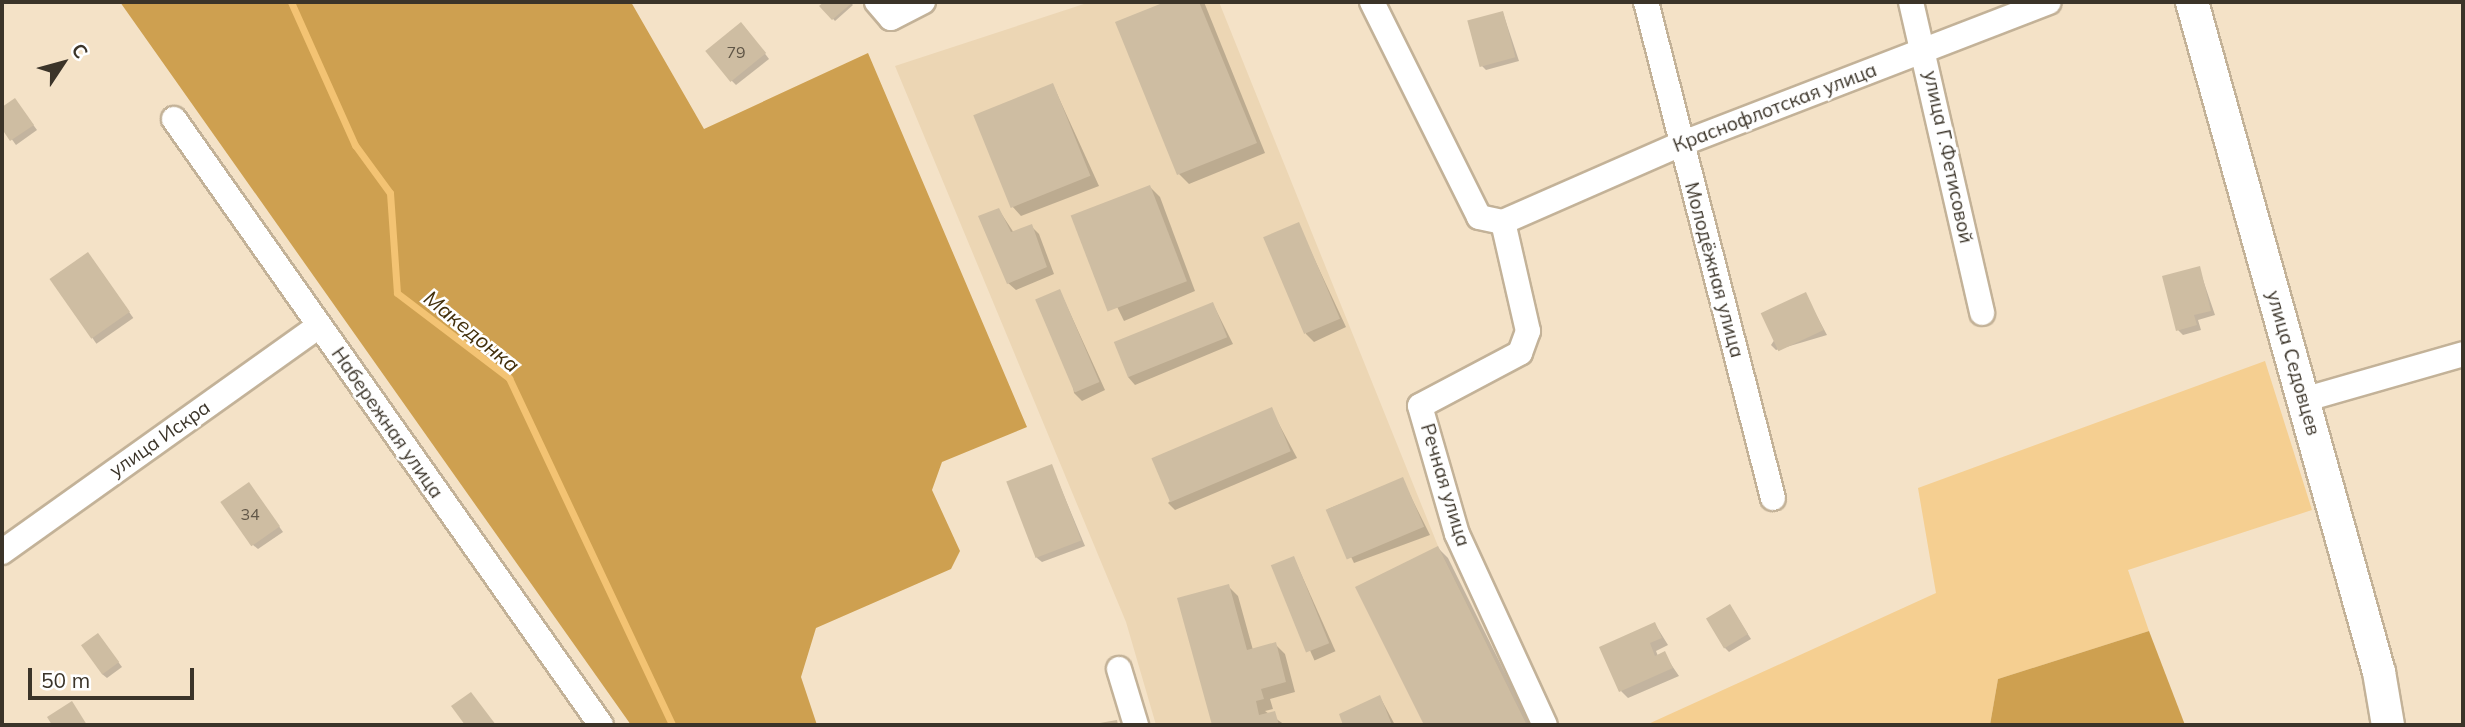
<!DOCTYPE html>
<html>
<head>
<meta charset="utf-8">
<style>
  body { margin:0 }
  #map { position:relative; width:2465px; height:727px; overflow:hidden; background:#f4e2c7; font-family:Mulish,sans-serif }
  div>[style] { position:absolute }
  [style*='--x'] { left:calc(var(--x)*1px); top:calc(var(--y)*1px); width:calc(var(--w)*1px); rotate:calc(var(--a)*1deg) }
  .built>* { inset:0; background:#ecd6b4 }
  .green>* { inset:0; background:#f5cf91 }
  .forest>* { inset:0; background:#cea050 }
  .shadow>* { inset:0; background:#0003; transform-origin:0 0 }
  .stream>* { height:7px; margin:-3.5px; padding:0 3.5px; transform-origin:3.5px; border-radius:3.5px; background:#f3c373 }
  .building>* { inset:0; background:#cebda2; transform-origin:0 0 }
  .roads { filter:drop-shadow(2px 0 #c3b298) drop-shadow(-2px 0 #c3b298) drop-shadow(0 2px #c3b298) drop-shadow(0 -2px #c3b298) }
  .minor>* { height:24px; margin:-12px; padding:0 12px; transform-origin:12px; border-radius:12px; background:#fff }
  .tertiary>* { height:32px; margin:-16px; padding:0 16px; transform-origin:16px; border-radius:16px; background:#fff }
  span { translate:-50% -50%; white-space:nowrap; text-align:center; line-height:1.15; -webkit-text-stroke:5px #fff; paint-order:stroke }
  .number-label { font-size:16px; color:#605647 }
  .number-label span { -webkit-text-stroke-width:0 }
  .street-label { font-size:19px; color:#3b3429 }
  .water-label { font-size:21px; color:#43300c; font-style:italic }
  .frame { position:absolute; inset:0; border:4px solid #3b3429; pointer-events:none }
  .north { position:absolute; left:28px; top:28px; width:70px; height:70px; -webkit-text-stroke:5px #fff; paint-order:stroke; rotate:54deg; font-size:19px; font-weight:700; line-height:28px; text-align:center; color:#3b3429 }
  .north::after { content:''; display:block; margin:auto; width:24px; height:32px; background:#3b3429; clip-path:polygon(50% 0,100% 100%,50% 72%,0 100%) }
  .scale { position:absolute; left:28px; top:668px; width:166px; height:32px; box-sizing:border-box; border:4px solid #3b3429; border-top:0; padding-left:9px; font-size:21px; line-height:24px; white-space:nowrap; color:#3b3429; -webkit-text-stroke:5px #fff; paint-order:stroke }
</style>
</head>
<body>
<div id="map">
  <div class="built">
    <i style="clip-path:polygon(1090px 2px,1219px 2px,1438px 546px,1527px 725px,1156px 725px,1126px 622px,895px 66px)"></i>
  </div>
  <div class="green">
    <i style="clip-path:polygon(2265px 361px,2312px 510px,2128px 570px,2149px 631px,1998px 679px,1990px 725px,1646px 725px,1936px 593px,1918px 488px)"></i>
  </div>
  <div class="forest">
    <i style="clip-path:polygon(120px 2px,631px 2px,704px 129px,868px 53px,1027px 427px,942px 462px,932px 490px,960px 551px,951px 569px,816px 628px,801px 677px,817px 725px,631px 725px)"></i>
    <i style="clip-path:polygon(2149px 631px,2185px 725px,1990px 725px,1998px 679px)"></i>
  </div>
  <div class="shadow">
    <i style="clip-path:polygon(826px 2px,850px 2px,853px 5px,835px 21px,822px 6px)"></i>
    <i style="clip-path:polygon(1170px 2px,1204px 2px,1265px 153px,1189px 184px,1179px 174px,1117px 23px)"></i>
    <i style="clip-path:polygon(1503px 13px,1519px 61px,1486px 70px,1481px 65px)"></i>
    <i style="clip-path:polygon(746px 29px,769px 59px,736px 85px,731px 80px)"></i>
    <i style="clip-path:polygon(1053px 85px,1099px 186px,1021px 216px,1012px 206px)"></i>
    <i style="clip-path:polygon(15px 100px,37px 130px,16px 145px,2px 126px,2px 109px)"></i>
    <i style="clip-path:polygon(1150px 187px,1160px 197px,1195px 291px,1124px 321px,1074px 219px)"></i>
    <i style="clip-path:polygon(999px 210px,1014px 233px,1031px 226px,1039px 234px,1054px 274px,1016px 290px,1008px 283px)"></i>
    <i style="clip-path:polygon(1298px 224px,1346px 327px,1314px 342px,1306px 334px)"></i>
    <i style="left:92px;top:259px;width:72px;height:45px;rotate:55deg"></i>
    <i style="clip-path:polygon(2199px 268px,2215px 315px,2198px 320px,2201px 330px,2183px 335px,2178px 330px)"></i>
    <i style="clip-path:polygon(1060px 291px,1105px 390px,1082px 401px,1074px 393px)"></i>
    <i style="clip-path:polygon(1805px 294px,1827px 335px,1776px 350px,1771px 345px)"></i>
    <i style="clip-path:polygon(1213px 304px,1233px 344px,1135px 385px,1128px 377px)"></i>
    <i style="clip-path:polygon(1271px 409px,1297px 458px,1175px 510px,1168px 503px)"></i>
    <i style="clip-path:polygon(1052px 467px,1085px 546px,1042px 562px,1037px 558px)"></i>
    <i style="clip-path:polygon(1402px 479px,1430px 535px,1354px 563px,1328px 509px)"></i>
    <i style="clip-path:polygon(253px 489px,283px 532px,258px 549px,253px 545px)"></i>
    <i style="clip-path:polygon(1438px 548px,1448px 558px,1531px 725px,1426px 725px,1358px 587px)"></i>
    <i style="left:1294px;top:558px;width:102px;height:23px;rotate:66deg"></i>
    <i style="clip-path:polygon(1228px 586px,1238px 596px,1253px 650px,1275px 644px,1285px 654px,1295px 692px,1270px 699px,1273px 709px,1265px 711px,1285px 725px,1214px 725px,1179px 599px)"></i>
    <i style="clip-path:polygon(1730px 606px,1751px 639px,1729px 652px,1724px 647px)"></i>
    <i style="clip-path:polygon(1655px 624px,1668px 645px,1656px 651px,1658px 656px,1664px 654px,1679px 676px,1628px 698px,1621px 691px)"></i>
    <i style="clip-path:polygon(102px 640px,122px 667px,107px 678px,102px 674px)"></i>
    <i style="clip-path:polygon(1380px 697px,1395px 725px,1345px 725px,1341px 715px)"></i>
  </div>
  <div class="stream">
    <i style="--x:291;--y:2;--w:157;--a:65.9"></i>
    <i style="--x:355;--y:145;--w:59;--a:53.9"></i>
    <i style="--x:390;--y:193;--w:100;--a:86"></i>
    <i style="--x:397;--y:293;--w:141;--a:37.2"></i>
    <i style="--x:509;--y:378;--w:383;--a:64.8"></i>
  </div>
  <div class="building">
    <i style="clip-path:polygon(824px 2px,853px 2px,832px 20px,819px 6px)"></i>
    <i style="clip-path:polygon(1165px 2px,1199px 2px,1257px 143px,1177px 175px,1115px 22px)"></i>
    <i style="left:1503px;top:11px;width:48px;height:37px;rotate:75deg"></i>
    <i style="left:741px;top:22px;width:40px;height:46px;rotate:51deg"></i>
    <i style="left:1053px;top:83px;width:100px;height:86px;rotate:68deg"></i>
    <i style="clip-path:polygon(15px 98px,34px 125px,10px 141px,2px 129px,2px 107px)"></i>
    <i style="left:1150px;top:185px;width:103px;height:85px;rotate:69deg"></i>
    <i style="clip-path:polygon(999px 208px,1011px 232px,1032px 224px,1047px 267px,1007px 284px,978px 216px)"></i>
    <i style="left:1299px;top:222px;width:105px;height:39px;rotate:67deg"></i>
    <i style="left:88px;top:252px;width:73px;height:47px;rotate:55deg"></i>
    <i style="clip-path:polygon(2200px 266px,2211px 311px,2194px 315px,2197px 325px,2176px 331px,2162px 276px)"></i>
    <i style="left:1060px;top:289px;width:101px;height:27px;rotate:67deg"></i>
    <i style="left:1806px;top:292px;width:42px;height:50px;rotate:65deg"></i>
    <i style="left:1213px;top:302px;width:38px;height:107px;rotate:68deg"></i>
    <i style="left:1272px;top:407px;width:48px;height:131px;rotate:67deg"></i>
    <i style="left:1052px;top:464px;width:82px;height:49px;rotate:69deg"></i>
    <i style="left:1403px;top:477px;width:54px;height:84px;rotate:67deg"></i>
    <i style="left:249px;top:482px;width:54px;height:35px;rotate:55deg"></i>
    <i style="clip-path:polygon(1438px 546px,1527px 725px,1424px 725px,1355px 587px)"></i>
    <i style="left:1294px;top:556px;width:94px;height:25px;rotate:68deg"></i>
    <i style="clip-path:polygon(1229px 584px,1247px 650px,1276px 642px,1286px 682px,1261px 689px,1264px 699px,1256px 701px,1259px 715px,1275px 711px,1279px 725px,1212px 725px,1177px 598px)"></i>
    <i style="left:1730px;top:604px;width:35px;height:28px;rotate:59deg"></i>
    <i style="clip-path:polygon(1655px 622px,1662px 638px,1650px 643px,1655px 656px,1665px 651px,1673px 668px,1619px 692px,1599px 647px)"></i>
    <i style="left:98px;top:633px;width:36px;height:21px;rotate:54deg"></i>
    <i style="clip-path:polygon(471px 692px,496px 725px,465px 725px,451px 706px)"></i>
    <i style="clip-path:polygon(1380px 695px,1392px 725px,1343px 725px,1339px 714px)"></i>
    <i style="clip-path:polygon(72px 701px,87px 725px,52px 725px,47px 717px)"></i>
    <i style="clip-path:polygon(1117px 720px,1118px 725px,1094px 725px,1094px 724px)"></i>
  </div>
  <div class="roads">
    <div class="minor">
      <i style="--x:877;--y:2;--w:21;--a:49"></i>
      <i style="--x:891;--y:18;--w:36;--a:-27"></i>
      <i style="--x:1372;--y:2;--w:240;--a:63.5"></i>
      <i style="--x:1479;--y:217;--w:25;--a:12"></i>
      <i style="--x:1503;--y:222;--w:112;--a:77.1"></i>
      <i style="--x:1528;--y:331;--w:23;--a:110"></i>
      <i style="--x:1520;--y:353;--w:113;--a:152.1"></i>
      <i style="--x:1420;--y:406;--w:133;--a:73.9"></i>
      <i style="--x:1457;--y:534;--w:210;--a:65.3"></i>
      <i style="--x:1646;--y:2;--w:512;--a:75.64"></i>
      <i style="--x:1911;--y:2;--w:319;--a:77.1"></i>
      <i style="--x:174;--y:119;--w:741;--a:54.83"></i>
      <i style="--x:1503;--y:222;--w:194;--a:-23.7"></i>
      <i style="--x:1681;--y:144;--w:394;--a:-21.1"></i>
      <i style="--x:2303;--y:400;--w:166;--a:-16"></i>
      <i style="--x:2;--y:552;--w:389;--a:-35.5"></i>
      <i style="--x:1119;--y:669;--w:59;--a:73.1"></i>
    </div>
    <div class="tertiary">
      <i style="--x:2192;--y:2;--w:696;--a:74.41"></i>
      <i style="--x:2379;--y:672;--w:54;--a:80.4"></i>
    </div>
  </div>
  <div class="number-label">
    <span style="left:736px;top:52px">79</span>
    <span style="left:250px;top:514px">34</span>
  </div>
  <div class="street-label">
    <span style="left:1775px;top:108px;rotate:-21deg">Краснофлотская улица</span>
    <span style="left:1948px;top:157px;rotate:78deg">улица Г.Фетисовой</span>
    <span style="left:1714px;top:270px;rotate:75deg">Молодёжная улица</span>
    <span style="left:2293px;top:363px;rotate:74deg">улица Седовцев</span>
    <span style="left:387px;top:423px;rotate:55deg">Набережная улица</span>
    <span style="left:160px;top:439px;rotate:-35deg">улица Искра</span>
    <span style="left:1445px;top:485px;rotate:73deg">Речная улица</span>
  </div>
  <div class="water-label">
    <span style="left:472px;top:331px;rotate:39deg">Македонка</span>
  </div>
  <div class="frame"></div>
  <div class="north">С</div>
  <div class="scale">50 m</div>
</div>
</body>
</html>
